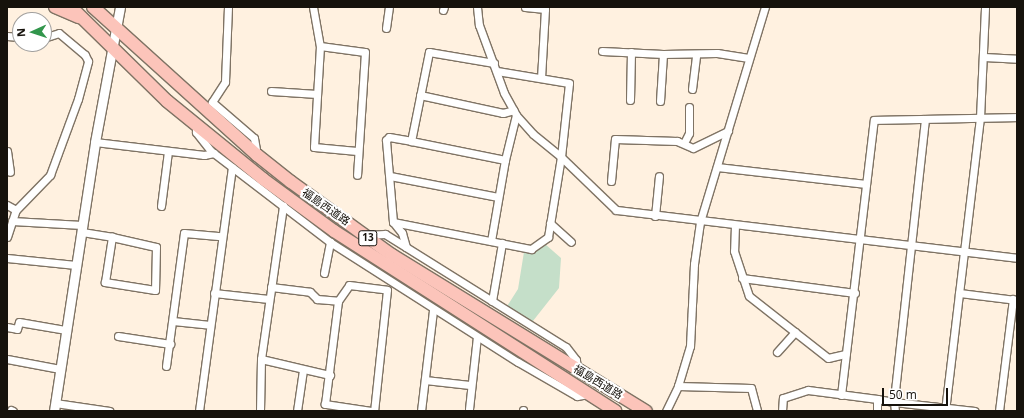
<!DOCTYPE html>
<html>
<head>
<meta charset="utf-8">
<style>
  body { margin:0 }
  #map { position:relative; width:1024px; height:418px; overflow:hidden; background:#fff1e0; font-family:"Open Sans","Noto Sans JP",sans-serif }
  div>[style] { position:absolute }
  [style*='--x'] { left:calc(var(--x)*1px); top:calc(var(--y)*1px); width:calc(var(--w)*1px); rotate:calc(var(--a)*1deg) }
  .green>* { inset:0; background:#c5dfc9 }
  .roads { filter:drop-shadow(1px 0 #7f7364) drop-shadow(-1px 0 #7f7364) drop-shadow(0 1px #7f7364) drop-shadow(0 -1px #7f7364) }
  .minor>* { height:7px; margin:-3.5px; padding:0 3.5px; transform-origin:3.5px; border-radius:3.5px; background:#fff }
  .tertiary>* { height:9px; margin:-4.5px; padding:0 4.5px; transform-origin:4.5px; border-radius:4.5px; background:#fff }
  .trunk>* { height:12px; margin:-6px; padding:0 6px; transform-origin:6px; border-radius:6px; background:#fcc4ba }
  span { translate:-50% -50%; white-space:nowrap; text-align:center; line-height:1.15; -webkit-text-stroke:4px #fff; paint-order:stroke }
  .shield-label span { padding:1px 3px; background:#fff; border:1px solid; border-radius:3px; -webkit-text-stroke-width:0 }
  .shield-label { font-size:10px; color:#16120c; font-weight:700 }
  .street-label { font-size:11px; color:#16120c }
  .frame { position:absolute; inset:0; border:8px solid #16120c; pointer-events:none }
  .north { position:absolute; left:12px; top:12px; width:40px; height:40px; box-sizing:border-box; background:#fff; border:1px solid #a2a09e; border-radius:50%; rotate:267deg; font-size:11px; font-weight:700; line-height:16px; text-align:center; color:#16120c }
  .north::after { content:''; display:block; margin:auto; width:14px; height:18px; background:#32964c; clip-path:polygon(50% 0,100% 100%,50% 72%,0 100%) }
  .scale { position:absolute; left:882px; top:388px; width:66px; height:18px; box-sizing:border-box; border:2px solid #16120c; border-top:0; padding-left:5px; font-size:12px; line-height:14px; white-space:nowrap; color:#16120c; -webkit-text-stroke:3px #fff; paint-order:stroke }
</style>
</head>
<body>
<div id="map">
  <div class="green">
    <i style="clip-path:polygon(545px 244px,561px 258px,559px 288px,529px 326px,504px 311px,518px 289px,524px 252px,532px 254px)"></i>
  </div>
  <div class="roads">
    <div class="minor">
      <i style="--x:228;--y:7;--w:75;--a:92.3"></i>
      <i style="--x:225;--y:82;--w:24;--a:123"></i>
      <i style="--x:212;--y:102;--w:55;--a:40.6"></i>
      <i style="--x:254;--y:138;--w:17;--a:80"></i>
      <i style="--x:313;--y:7;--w:40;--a:80"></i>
      <i style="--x:320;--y:46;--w:101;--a:93.4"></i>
      <i style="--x:314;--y:147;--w:43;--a:5.3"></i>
      <i style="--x:477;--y:7;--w:18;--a:84"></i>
      <i style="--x:479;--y:25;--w:72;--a:69.8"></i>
      <i style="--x:504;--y:93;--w:25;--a:61"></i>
      <i style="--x:516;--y:115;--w:25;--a:48"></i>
      <i style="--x:533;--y:134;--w:36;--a:39"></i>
      <i style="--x:561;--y:157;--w:76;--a:43.9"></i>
      <i style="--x:616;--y:210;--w:404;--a:6.8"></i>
      <i style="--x:525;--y:7;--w:20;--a:6"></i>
      <i style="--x:545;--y:9;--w:69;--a:93.3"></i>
      <i style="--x:443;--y:10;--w:3;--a:-72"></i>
      <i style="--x:386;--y:28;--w:21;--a:-82"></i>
      <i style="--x:7;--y:36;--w:13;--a:4"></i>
      <i style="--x:320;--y:46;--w:45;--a:7.6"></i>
      <i style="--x:365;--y:52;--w:123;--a:93.7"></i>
      <i style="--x:602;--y:51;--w:61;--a:2.8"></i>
      <i style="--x:663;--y:54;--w:54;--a:-1.1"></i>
      <i style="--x:717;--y:53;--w:32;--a:9"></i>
      <i style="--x:984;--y:57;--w:33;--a:3"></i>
      <i style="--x:494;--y:63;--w:66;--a:-170.4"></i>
      <i style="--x:429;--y:52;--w:91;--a:101.4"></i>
      <i style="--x:411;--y:141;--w:96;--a:11.4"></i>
      <i style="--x:692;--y:89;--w:35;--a:-83"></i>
      <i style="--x:271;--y:91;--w:46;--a:3.7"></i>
      <i style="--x:420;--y:95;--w:85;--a:12.2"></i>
      <i style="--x:503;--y:113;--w:11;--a:-15"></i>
      <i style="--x:630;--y:100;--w:48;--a:-88.8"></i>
      <i style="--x:660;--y:101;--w:47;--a:-86.3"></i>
      <i style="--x:925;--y:119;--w:285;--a:96.3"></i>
      <i style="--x:894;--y:402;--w:81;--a:6.4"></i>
      <i style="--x:196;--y:125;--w:7;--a:90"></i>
      <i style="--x:196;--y:132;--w:24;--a:52"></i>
      <i style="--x:211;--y:151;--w:150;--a:37.4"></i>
      <i style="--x:330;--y:242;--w:223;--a:32.6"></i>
      <i style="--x:518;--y:362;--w:68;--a:30"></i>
      <i style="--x:577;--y:396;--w:11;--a:-10"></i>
      <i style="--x:95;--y:142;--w:110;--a:6.8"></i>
      <i style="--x:204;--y:155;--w:10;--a:-11"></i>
      <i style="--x:684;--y:143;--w:11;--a:-63"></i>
      <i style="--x:689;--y:133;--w:26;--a:-90"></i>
      <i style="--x:7;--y:151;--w:21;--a:82"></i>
      <i style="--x:717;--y:167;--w:150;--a:6.5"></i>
      <i style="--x:390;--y:176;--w:110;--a:11"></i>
      <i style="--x:611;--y:181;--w:42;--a:-84.6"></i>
      <i style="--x:615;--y:139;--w:62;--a:1.8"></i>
      <i style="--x:677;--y:141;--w:17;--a:24"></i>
      <i style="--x:693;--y:148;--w:39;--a:-26"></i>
      <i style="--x:7;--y:205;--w:10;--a:29"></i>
      <i style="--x:161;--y:206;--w:55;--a:-82.7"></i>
      <i style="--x:655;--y:216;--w:40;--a:-84.3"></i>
      <i style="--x:12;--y:221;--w:70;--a:3.3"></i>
      <i style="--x:393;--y:222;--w:141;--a:11.1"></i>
      <i style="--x:531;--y:249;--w:21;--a:-35"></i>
      <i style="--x:548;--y:237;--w:81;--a:-80.8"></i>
      <i style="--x:561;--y:157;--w:74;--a:-83.8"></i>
      <i style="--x:569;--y:83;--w:73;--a:-170.5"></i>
      <i style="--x:550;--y:223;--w:28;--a:42"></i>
      <i style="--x:735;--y:225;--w:26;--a:92"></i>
      <i style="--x:734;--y:251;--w:47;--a:71.6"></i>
      <i style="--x:749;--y:296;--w:100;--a:38.1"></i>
      <i style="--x:828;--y:358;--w:18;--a:-13"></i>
      <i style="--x:82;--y:232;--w:30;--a:9"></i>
      <i style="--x:112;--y:237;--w:45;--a:12.8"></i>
      <i style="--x:156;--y:247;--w:43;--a:91.3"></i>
      <i style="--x:155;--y:290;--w:51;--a:-170.9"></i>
      <i style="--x:105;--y:282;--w:46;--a:-81.2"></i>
      <i style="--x:365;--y:235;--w:20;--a:-3"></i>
      <i style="--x:385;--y:234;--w:213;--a:32"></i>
      <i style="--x:566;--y:347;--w:16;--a:52"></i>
      <i style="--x:576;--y:360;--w:9;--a:84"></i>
      <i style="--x:7;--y:237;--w:28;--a:-72"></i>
      <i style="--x:16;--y:210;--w:49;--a:-45.8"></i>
      <i style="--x:50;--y:175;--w:81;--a:-69.8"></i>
      <i style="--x:78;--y:99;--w:39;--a:-75"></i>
      <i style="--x:88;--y:61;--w:7;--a:-117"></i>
      <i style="--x:85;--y:55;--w:34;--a:-140"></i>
      <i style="--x:59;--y:33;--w:16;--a:162"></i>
      <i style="--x:491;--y:241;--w:82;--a:-80.2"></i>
      <i style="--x:505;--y:160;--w:46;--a:-76.3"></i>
      <i style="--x:406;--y:247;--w:15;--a:-106"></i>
      <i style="--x:402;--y:233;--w:14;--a:-129"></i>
      <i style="--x:393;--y:222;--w:82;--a:-94.9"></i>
      <i style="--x:386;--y:140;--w:4;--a:-45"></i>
      <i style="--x:389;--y:137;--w:22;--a:10"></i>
      <i style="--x:7;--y:258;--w:69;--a:5.8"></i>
      <i style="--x:324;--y:273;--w:32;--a:-79"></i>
      <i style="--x:742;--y:278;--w:114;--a:7.6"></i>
      <i style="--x:271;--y:287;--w:39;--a:7"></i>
      <i style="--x:310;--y:292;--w:10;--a:45"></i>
      <i style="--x:317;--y:299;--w:21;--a:5"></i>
      <i style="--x:214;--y:293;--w:55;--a:6.2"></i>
      <i style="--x:959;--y:293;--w:57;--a:7"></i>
      <i style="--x:492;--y:301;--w:59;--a:-80.2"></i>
      <i style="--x:173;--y:321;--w:37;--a:6"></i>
      <i style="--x:7;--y:327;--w:10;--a:11"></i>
      <i style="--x:17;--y:329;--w:7;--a:-74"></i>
      <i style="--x:19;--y:322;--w:48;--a:9.7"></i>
      <i style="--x:118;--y:336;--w:53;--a:8.7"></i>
      <i style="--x:777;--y:352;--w:27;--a:-48"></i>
      <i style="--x:7;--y:359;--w:54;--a:10.7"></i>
      <i style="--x:261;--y:359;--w:71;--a:13.1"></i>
      <i style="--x:166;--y:366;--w:134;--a:-82.3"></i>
      <i style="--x:184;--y:233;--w:37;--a:5"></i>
      <i style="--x:425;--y:380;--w:45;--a:6.3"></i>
      <i style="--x:678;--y:386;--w:73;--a:1.6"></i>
      <i style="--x:751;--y:388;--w:24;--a:75"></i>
      <i style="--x:841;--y:395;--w:277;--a:-83.2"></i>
      <i style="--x:874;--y:120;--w:143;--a:-1.2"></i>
      <i style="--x:55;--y:403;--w:55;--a:8.4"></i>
      <i style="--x:469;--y:409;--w:72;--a:-83.7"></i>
      <i style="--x:11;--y:410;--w:2;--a:27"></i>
      <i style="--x:523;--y:410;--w:1;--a:90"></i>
      <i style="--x:199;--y:411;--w:246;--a:-82.3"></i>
      <i style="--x:260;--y:411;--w:52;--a:-88.9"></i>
      <i style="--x:261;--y:359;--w:155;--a:-81.8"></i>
      <i style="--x:297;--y:411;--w:41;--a:-81.7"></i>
      <i style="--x:371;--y:411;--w:47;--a:-171.3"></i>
      <i style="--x:325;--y:404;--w:104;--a:-82.8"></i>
      <i style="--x:338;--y:301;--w:19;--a:-55"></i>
      <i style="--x:349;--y:285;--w:38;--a:7"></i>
      <i style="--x:387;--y:290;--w:122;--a:96.1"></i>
      <i style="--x:421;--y:411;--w:102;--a:-83.2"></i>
      <i style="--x:666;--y:411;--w:28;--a:-64"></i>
      <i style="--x:678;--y:386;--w:42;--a:-73.3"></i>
      <i style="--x:690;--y:346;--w:82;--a:-87.2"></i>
      <i style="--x:694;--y:264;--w:42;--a:-81.9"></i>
      <i style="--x:700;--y:222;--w:225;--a:-73.2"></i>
      <i style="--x:782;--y:411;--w:13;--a:-86"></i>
      <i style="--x:783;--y:398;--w:26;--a:-18"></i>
      <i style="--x:808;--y:390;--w:70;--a:7.4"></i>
      <i style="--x:877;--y:411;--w:12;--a:-90"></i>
      <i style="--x:877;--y:399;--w:17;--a:10"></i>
      <i style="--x:894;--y:402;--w:9;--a:84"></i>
      <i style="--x:945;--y:411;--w:295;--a:-83.2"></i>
      <i style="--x:980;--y:118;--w:111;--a:-87.4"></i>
      <i style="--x:999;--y:411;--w:113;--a:-82.9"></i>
    </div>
    <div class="tertiary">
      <i style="--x:54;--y:411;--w:272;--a:-81.3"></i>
      <i style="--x:95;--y:142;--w:137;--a:-79.5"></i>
    </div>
    <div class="trunk">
      <i style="--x:55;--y:7;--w:26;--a:23"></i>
      <i style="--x:71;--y:7;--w:134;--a:44.4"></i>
      <i style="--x:167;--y:101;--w:124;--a:39.1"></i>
      <i style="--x:263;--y:179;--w:88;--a:36.2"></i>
      <i style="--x:334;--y:231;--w:334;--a:32.6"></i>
      <i style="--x:93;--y:7;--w:221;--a:42.1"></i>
      <i style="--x:257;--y:155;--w:43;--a:38.5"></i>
      <i style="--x:291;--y:182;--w:125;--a:35.9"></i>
      <i style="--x:392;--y:255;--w:298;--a:31.6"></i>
    </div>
  </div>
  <div class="shield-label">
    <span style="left:368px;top:238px">13</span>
  </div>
  <div class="street-label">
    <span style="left:326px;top:207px;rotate:35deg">福島西道路</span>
    <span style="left:598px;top:382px;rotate:31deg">福島西道路</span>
  </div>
  <div class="frame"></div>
  <div class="north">N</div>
  <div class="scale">50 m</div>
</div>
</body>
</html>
